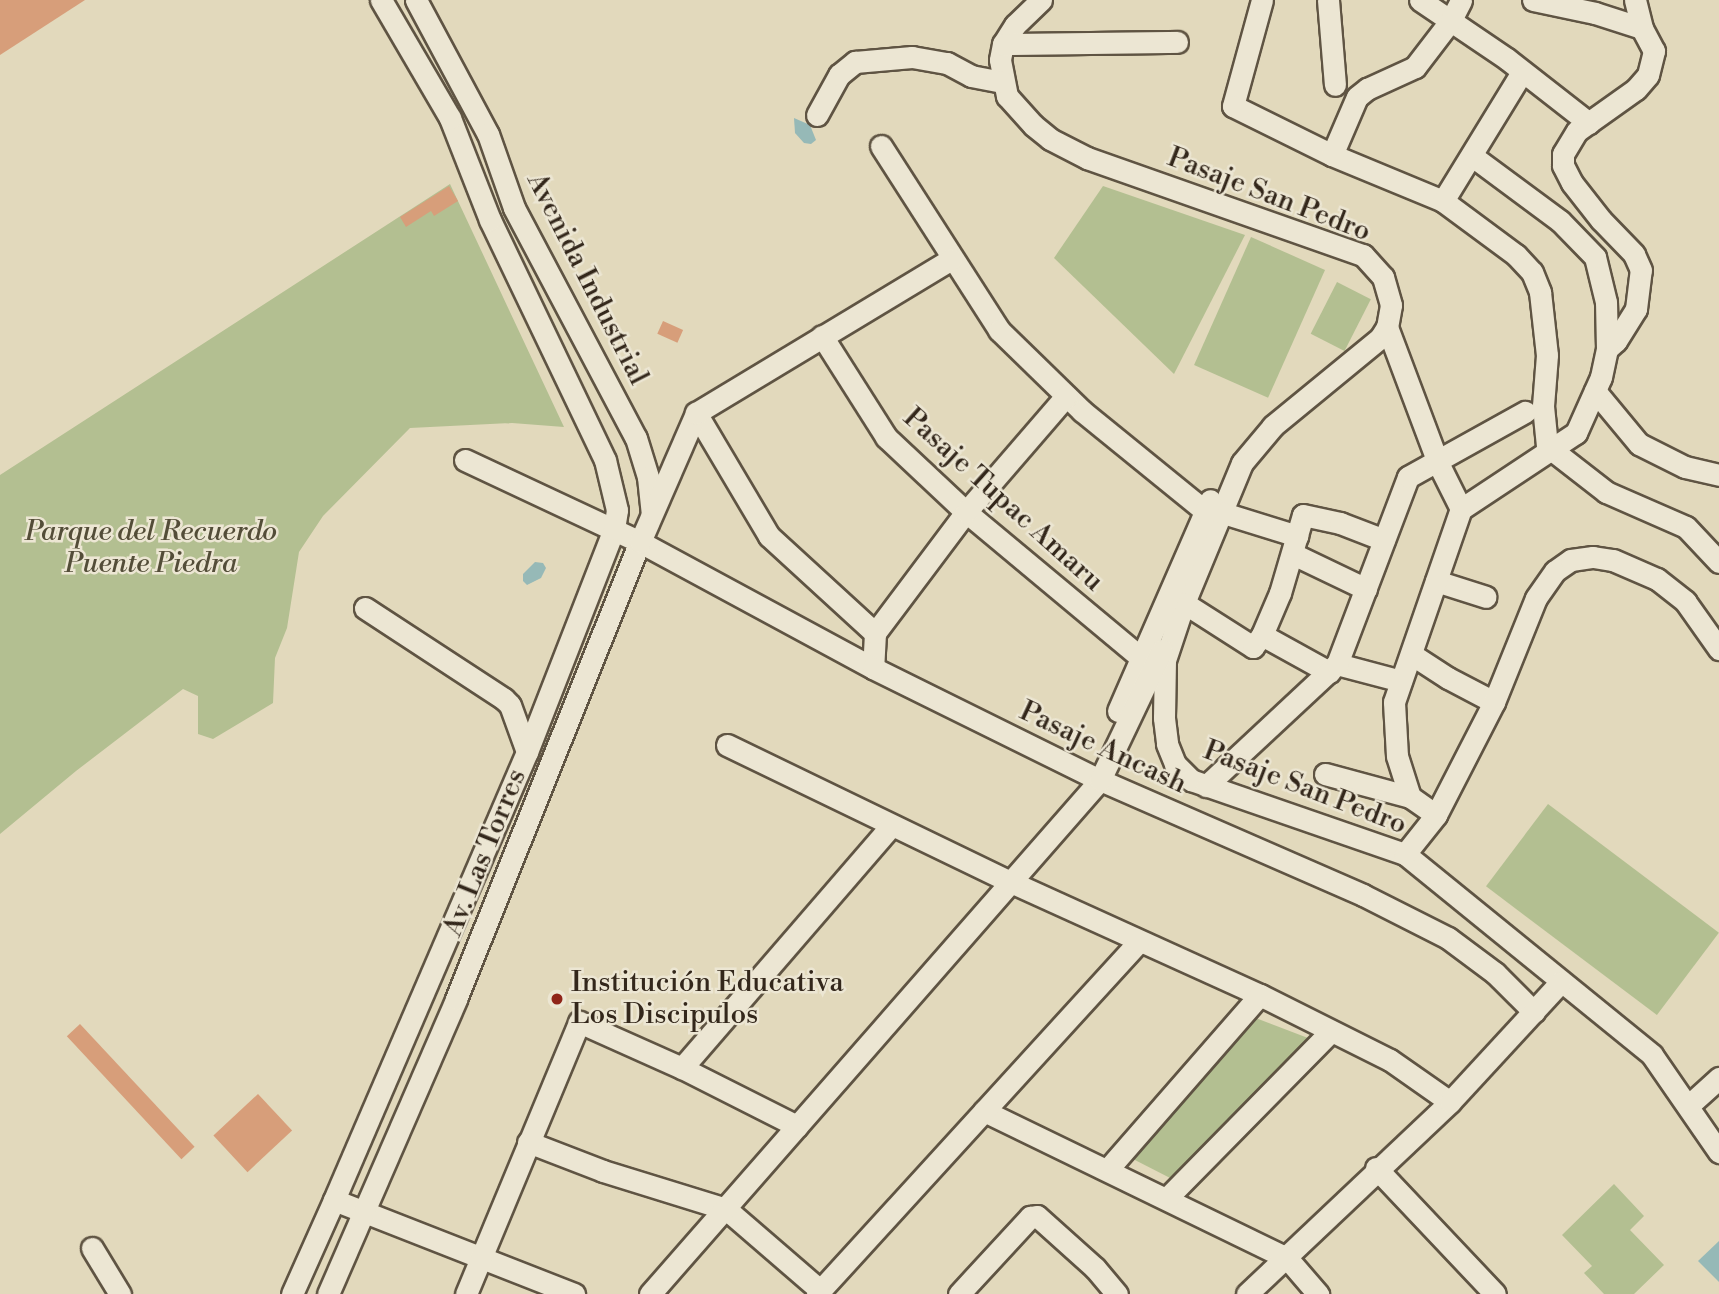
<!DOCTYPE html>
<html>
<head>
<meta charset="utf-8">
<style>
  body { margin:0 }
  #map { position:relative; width:1719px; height:1294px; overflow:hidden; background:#e2d9bc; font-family:"Libre Bodoni",serif }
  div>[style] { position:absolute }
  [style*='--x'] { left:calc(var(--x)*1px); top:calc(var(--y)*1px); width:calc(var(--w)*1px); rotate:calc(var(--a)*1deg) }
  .green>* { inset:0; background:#b3bf91; transform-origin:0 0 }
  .water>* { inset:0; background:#96b9b7 }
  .building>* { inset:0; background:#d79e7a; transform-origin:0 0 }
  .roads { filter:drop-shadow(2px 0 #5f5443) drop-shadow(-2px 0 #5f5443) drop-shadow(0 2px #5f5443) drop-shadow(0 -2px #5f5443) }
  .minor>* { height:21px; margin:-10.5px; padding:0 10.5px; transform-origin:10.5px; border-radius:10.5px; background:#ece6d3 }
  .dots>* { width:19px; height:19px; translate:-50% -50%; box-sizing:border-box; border:4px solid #ece6d3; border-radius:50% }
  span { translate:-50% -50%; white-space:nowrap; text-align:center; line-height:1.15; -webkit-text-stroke:5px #ece6d3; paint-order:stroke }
  .street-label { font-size:28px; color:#33271b }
  .park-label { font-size:28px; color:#534d38; font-style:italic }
  .poi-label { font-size:28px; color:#33271b }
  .left { translate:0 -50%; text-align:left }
</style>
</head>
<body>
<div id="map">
  <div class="green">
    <i style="clip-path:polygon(450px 184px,564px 427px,512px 423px,410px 428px,323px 516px,299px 552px,287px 628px,275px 658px,273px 703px,213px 739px,198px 734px,198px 696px,183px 689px,76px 771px,0 834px,0 475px)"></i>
    <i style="clip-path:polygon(1103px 186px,1245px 235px,1174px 374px,1054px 258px)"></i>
    <i style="left:1251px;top:237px;width:81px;height:140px;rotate:24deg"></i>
    <i style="left:1337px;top:282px;width:38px;height:58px;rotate:27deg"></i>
    <i style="left:1548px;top:804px;width:214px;height:103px;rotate:37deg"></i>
    <i style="clip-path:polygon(1253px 1017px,1308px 1038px,1176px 1181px,1131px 1158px)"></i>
    <i style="clip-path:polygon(1614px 1184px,1644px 1216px,1630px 1230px,1664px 1265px,1634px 1294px,1604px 1294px,1584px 1273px,1592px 1266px,1562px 1235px)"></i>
  </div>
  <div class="water">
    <i style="clip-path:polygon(794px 118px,810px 125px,816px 140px,811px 144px,804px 143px,795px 133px)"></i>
    <i style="clip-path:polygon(535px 562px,543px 563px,546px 568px,541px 578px,527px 585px,523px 581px,523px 574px)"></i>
    <i style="clip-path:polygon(1719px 1241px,1719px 1282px,1698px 1261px)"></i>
  </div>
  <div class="building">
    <i style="clip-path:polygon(0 0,85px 0,0 55px)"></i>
    <i style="clip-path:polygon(449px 186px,458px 201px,434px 216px,431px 211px,406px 227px,400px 217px)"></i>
    <i style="left:663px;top:321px;width:22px;height:14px;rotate:24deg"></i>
    <i style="left:80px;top:1024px;width:168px;height:18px;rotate:47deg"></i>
    <i style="left:258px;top:1094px;width:50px;height:61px;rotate:47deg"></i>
  </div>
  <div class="roads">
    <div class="minor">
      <i style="--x:416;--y:0;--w:152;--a:61.8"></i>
      <i style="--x:488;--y:134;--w:78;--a:70.6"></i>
      <i style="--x:514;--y:208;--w:260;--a:62.1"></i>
      <i style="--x:636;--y:438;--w:41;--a:72.9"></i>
      <i style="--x:648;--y:477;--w:36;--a:84"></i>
      <i style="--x:1041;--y:0;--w:36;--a:136"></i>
      <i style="--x:1015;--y:25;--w:22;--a:122"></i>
      <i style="--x:1003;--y:44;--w:16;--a:101"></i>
      <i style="--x:1000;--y:60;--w:37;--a:79"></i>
      <i style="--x:1007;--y:96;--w:39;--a:48"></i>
      <i style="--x:1033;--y:125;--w:22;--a:39"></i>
      <i style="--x:1050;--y:139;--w:42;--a:27.2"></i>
      <i style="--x:1087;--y:158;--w:293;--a:19.4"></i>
      <i style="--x:1363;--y:255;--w:30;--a:48"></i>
      <i style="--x:1383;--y:277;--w:29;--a:74"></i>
      <i style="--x:1391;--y:305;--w:22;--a:100"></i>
      <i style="--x:1387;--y:327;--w:13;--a:122"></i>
      <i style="--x:1380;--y:338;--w:139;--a:140.6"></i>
      <i style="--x:1273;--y:426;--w:48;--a:130"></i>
      <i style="--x:1242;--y:463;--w:152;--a:112.5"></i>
      <i style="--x:1184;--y:603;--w:60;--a:108.4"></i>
      <i style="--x:1165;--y:660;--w:58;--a:91"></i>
      <i style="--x:1164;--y:718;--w:26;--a:83"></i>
      <i style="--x:1167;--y:744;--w:22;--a:68"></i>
      <i style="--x:1175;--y:764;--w:23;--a:45"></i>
      <i style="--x:1191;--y:780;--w:226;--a:19.1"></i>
      <i style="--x:1405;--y:854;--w:318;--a:39.1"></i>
      <i style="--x:1652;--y:1055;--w:118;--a:55.4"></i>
      <i style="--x:1262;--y:0;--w:110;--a:105.3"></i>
      <i style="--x:1233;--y:106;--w:110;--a:26.3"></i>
      <i style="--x:1332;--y:155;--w:120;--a:22.5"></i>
      <i style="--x:1443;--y:201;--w:91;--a:36.5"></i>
      <i style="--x:1516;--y:255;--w:23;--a:47"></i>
      <i style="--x:1532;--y:272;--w:22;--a:68"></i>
      <i style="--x:1540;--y:292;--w:63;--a:83.7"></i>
      <i style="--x:1547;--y:355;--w:51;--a:94.5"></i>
      <i style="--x:1543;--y:406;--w:40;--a:84.3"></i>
      <i style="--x:1547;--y:446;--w:75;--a:37.9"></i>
      <i style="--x:1606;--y:492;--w:87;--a:23.6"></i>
      <i style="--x:1686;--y:527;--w:48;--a:46.7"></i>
      <i style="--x:1328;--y:0;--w:85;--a:85.3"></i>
      <i style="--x:1420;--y:0;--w:105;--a:34.1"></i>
      <i style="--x:1507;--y:59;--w:104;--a:38"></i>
      <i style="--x:1533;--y:0;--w:63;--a:11.8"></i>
      <i style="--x:1595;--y:13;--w:49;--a:17.7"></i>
      <i style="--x:1003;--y:44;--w:174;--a:-0.7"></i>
      <i style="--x:817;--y:115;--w:46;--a:-61.2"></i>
      <i style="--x:839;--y:75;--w:21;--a:-39"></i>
      <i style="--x:855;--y:62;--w:57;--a:-5"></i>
      <i style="--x:912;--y:57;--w:36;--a:10"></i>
      <i style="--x:947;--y:63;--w:27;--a:28"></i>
      <i style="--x:971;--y:76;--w:33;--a:11"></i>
      <i style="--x:881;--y:146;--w:219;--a:57.3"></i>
      <i style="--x:999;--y:330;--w:116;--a:44.3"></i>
      <i style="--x:1082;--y:411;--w:157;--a:39.1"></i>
      <i style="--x:1332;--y:155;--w:63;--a:-66.7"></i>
      <i style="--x:1357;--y:97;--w:13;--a:-39"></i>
      <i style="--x:1367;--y:89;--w:53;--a:-24.6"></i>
      <i style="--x:1415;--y:67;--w:59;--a:-52.5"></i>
      <i style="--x:1451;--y:20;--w:22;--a:-63"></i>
      <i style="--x:1443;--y:201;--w:151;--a:-58.5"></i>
      <i style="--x:1387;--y:327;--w:145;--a:69.4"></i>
      <i style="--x:1438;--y:463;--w:51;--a:63.4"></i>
      <i style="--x:822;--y:336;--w:120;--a:57.6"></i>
      <i style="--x:886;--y:437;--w:110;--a:43.2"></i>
      <i style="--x:966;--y:512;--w:226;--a:39.8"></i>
      <i style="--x:1607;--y:349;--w:12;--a:-42"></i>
      <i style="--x:1616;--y:341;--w:38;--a:-58"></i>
      <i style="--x:1636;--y:309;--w:39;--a:-83"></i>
      <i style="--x:1641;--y:270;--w:17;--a:-114"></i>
      <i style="--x:1634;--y:254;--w:47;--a:-134.1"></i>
      <i style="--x:1601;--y:220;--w:47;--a:-128.1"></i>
      <i style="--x:1572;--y:183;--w:20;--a:-117"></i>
      <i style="--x:1563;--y:165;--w:11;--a:-90"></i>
      <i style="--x:1563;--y:154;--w:27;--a:-59"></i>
      <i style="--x:1577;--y:131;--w:72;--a:-35.4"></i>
      <i style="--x:1636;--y:89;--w:18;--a:-49"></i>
      <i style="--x:1648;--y:75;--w:25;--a:-76"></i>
      <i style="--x:1654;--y:51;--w:26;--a:-118"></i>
      <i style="--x:1642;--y:28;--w:29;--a:-104"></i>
      <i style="--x:1595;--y:391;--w:69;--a:50.3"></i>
      <i style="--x:1639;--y:444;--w:51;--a:26.6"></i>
      <i style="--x:1685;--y:467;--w:35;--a:13"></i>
      <i style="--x:696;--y:413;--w:143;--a:59.3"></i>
      <i style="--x:769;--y:536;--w:144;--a:42.5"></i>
      <i style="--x:875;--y:633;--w:35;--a:93"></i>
      <i style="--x:465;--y:460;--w:193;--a:25.1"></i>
      <i style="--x:640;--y:542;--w:265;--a:28.4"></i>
      <i style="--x:873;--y:668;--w:253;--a:26.3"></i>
      <i style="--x:1100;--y:780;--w:287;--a:23.6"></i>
      <i style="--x:1363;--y:895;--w:95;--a:26.8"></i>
      <i style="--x:1448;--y:938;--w:59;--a:36.7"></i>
      <i style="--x:1495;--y:973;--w:55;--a:45"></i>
      <i style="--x:1220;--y:512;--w:81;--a:17.3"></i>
      <i style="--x:1293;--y:554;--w:81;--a:25.6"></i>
      <i style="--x:1436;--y:581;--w:52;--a:17.7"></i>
      <i style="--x:1184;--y:603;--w:82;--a:32.5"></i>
      <i style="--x:1253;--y:647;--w:15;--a:-53"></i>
      <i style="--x:1262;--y:635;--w:77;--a:28.9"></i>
      <i style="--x:365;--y:608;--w:166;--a:33.2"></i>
      <i style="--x:504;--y:699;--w:8;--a:45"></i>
      <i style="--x:510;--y:705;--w:50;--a:70.1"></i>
      <i style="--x:875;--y:633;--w:151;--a:-53.1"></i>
      <i style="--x:966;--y:512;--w:153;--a:-49.2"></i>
      <i style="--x:1262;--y:635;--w:46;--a:-66.8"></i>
      <i style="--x:1280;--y:593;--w:81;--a:-73.6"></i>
      <i style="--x:1303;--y:515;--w:38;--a:12"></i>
      <i style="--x:1340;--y:523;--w:47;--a:21.1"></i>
      <i style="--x:1411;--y:654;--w:44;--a:33"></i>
      <i style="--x:1448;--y:678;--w:52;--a:27.6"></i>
      <i style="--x:1337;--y:664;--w:66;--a:14.9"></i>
      <i style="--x:1118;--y:711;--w:230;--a:-66.4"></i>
      <i style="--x:727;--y:745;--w:318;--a:25.8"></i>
      <i style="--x:1013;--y:883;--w:271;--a:24.4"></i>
      <i style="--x:1260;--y:995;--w:145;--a:26.6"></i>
      <i style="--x:1390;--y:1060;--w:73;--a:35"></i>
      <i style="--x:1325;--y:774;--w:88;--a:15.1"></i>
      <i style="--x:1206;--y:786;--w:179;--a:-43"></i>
      <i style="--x:1337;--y:664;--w:200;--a:-69.2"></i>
      <i style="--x:1408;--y:477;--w:134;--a:-29.1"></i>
      <i style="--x:1436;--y:815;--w:32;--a:-145"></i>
      <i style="--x:1410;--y:797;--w:43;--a:-107.6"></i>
      <i style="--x:1397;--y:756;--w:54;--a:-93.2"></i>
      <i style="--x:1394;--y:702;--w:204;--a:-70.9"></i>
      <i style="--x:1461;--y:509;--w:138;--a:-33.5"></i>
      <i style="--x:1576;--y:433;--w:61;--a:-65.9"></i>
      <i style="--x:1601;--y:377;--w:29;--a:-78"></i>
      <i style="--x:1607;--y:349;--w:47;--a:-91.2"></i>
      <i style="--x:1606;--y:302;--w:46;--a:-103.7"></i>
      <i style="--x:1595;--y:257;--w:50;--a:-134.2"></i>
      <i style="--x:1560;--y:221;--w:109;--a:-143.5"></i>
      <i style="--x:1405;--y:854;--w:50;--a:-51.5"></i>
      <i style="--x:1436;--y:815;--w:127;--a:-62.8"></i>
      <i style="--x:1494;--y:702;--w:112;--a:-68"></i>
      <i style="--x:1536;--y:598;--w:33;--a:-55"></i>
      <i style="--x:1555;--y:571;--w:19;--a:-35"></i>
      <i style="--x:1571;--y:560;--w:22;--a:-8"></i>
      <i style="--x:1593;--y:557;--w:20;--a:9"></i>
      <i style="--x:1613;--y:560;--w:48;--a:23.4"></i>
      <i style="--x:1657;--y:579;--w:36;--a:38"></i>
      <i style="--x:1685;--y:601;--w:59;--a:54.7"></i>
      <i style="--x:682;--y:1068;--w:320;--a:-49.2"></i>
      <i style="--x:1688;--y:1106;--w:42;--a:-42.1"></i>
      <i style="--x:984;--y:1111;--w:337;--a:25.9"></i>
      <i style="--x:1287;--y:1258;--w:48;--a:49.3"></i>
      <i style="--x:528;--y:1142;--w:80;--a:21.1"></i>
      <i style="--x:603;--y:1171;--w:129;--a:17.2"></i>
      <i style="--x:726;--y:1209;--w:124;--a:40.8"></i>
      <i style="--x:1376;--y:1168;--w:173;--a:46.6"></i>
      <i style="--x:1108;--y:1169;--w:231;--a:-48.9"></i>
      <i style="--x:1167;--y:1198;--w:233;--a:-45.5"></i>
      <i style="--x:334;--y:1200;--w:488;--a:-66.7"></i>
      <i style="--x:527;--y:752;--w:239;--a:-68.7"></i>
      <i style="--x:614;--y:529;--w:19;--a:-81"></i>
      <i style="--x:617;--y:510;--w:51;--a:-103.5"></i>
      <i style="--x:605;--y:460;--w:266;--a:-115.6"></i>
      <i style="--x:490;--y:220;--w:110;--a:-111.4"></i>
      <i style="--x:450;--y:118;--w:137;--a:-120.3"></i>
      <i style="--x:92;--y:1248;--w:54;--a:58.7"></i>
      <i style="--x:292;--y:1294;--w:103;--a:-65.9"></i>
      <i style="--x:334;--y:1200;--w:258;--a:21.4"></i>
      <i style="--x:328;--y:1294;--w:322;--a:-66.5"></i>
      <i style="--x:456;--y:999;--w:493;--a:-68.1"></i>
      <i style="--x:640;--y:542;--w:141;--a:-66.5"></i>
      <i style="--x:696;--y:413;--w:298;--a:-31.1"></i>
      <i style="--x:466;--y:1294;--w:295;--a:-67.4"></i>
      <i style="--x:579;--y:1022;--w:113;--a:24.1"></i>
      <i style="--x:682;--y:1068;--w:129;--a:26.8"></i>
      <i style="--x:650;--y:1294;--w:683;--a:-48.8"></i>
      <i style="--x:1100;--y:780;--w:144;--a:-64.5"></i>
      <i style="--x:817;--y:1294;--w:476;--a:-47.6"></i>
      <i style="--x:959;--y:1294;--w:105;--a:-47.3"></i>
      <i style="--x:1030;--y:1217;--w:7;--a:-8"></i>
      <i style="--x:1037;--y:1216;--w:78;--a:41.9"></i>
      <i style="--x:1095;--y:1268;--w:34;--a:50"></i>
      <i style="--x:1247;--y:1294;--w:279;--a:-43.4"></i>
      <i style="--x:1450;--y:1102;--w:162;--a:-47.3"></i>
    </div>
  </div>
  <div class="dots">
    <i style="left:557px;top:999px;background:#8f2418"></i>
  </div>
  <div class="street-label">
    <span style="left:1269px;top:195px;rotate:21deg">Pasaje San Pedro</span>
    <span style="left:587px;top:279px;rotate:63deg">Avenida Industrial</span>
    <span style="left:1003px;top:500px;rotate:42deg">Pasaje Tupac Amaru</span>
    <span style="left:1103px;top:748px;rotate:25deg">Pasaje Ancash</span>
    <span style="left:1305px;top:788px;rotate:21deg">Pasaje San Pedro</span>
    <span style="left:485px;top:853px;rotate:-68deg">Av. Las Torres</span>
  </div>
  <div class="park-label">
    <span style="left:151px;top:548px">Parque del Recuerdo<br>Puente Piedra</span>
  </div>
  <div class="poi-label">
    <span class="left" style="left:571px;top:999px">Institución Educativa<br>Los Discipulos</span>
  </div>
</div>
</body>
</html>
